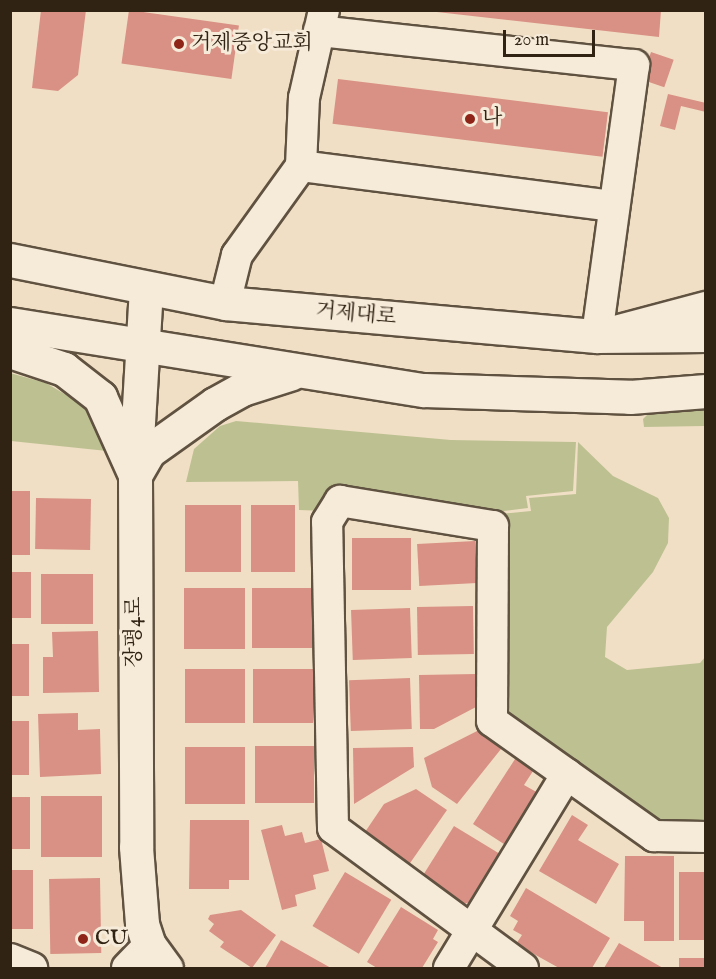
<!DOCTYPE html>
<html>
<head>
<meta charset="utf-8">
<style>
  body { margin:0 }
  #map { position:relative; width:716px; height:979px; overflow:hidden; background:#f1dfc5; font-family:"IM FELL English","Noto Serif KR",serif }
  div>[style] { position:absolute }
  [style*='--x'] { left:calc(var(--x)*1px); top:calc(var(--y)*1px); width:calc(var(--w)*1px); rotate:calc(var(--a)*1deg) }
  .green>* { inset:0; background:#bdc192 }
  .building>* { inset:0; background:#d89184; transform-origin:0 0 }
  .roads { filter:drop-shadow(2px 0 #605240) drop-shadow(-2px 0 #605240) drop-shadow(0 2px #605240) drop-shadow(0 -2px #605240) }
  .minor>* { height:30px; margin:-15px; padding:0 15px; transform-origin:15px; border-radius:15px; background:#f6ead9 }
  .tertiary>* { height:33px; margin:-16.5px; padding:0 16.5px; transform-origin:16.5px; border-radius:16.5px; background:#f6ead9 }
  .secondary>* { height:33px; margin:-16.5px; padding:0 16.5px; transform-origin:16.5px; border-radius:16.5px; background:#f6ead9 }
  .dots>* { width:16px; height:16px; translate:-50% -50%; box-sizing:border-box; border:3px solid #f6ead9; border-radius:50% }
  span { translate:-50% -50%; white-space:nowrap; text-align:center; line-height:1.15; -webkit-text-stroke:6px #f6ead9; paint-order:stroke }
  .poi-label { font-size:21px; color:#302314 }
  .left { translate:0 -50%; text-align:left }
  .street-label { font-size:21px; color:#302314 }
  .frame { position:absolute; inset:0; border:12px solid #302314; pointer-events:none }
  .scale { position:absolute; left:503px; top:30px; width:92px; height:27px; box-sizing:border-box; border:3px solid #302314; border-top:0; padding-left:8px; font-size:18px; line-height:21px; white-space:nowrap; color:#302314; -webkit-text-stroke:4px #f6ead9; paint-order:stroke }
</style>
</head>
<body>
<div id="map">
  <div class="green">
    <i style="clip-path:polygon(10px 373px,46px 383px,78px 402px,99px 424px,107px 451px,11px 441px)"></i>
    <i style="clip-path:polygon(705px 407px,705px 426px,644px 427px,643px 419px,650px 412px)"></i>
    <i style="clip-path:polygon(236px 421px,451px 440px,576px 442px,573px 491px,526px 496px,528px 508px,496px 512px,325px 511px,299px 510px,298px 481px,186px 482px,194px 449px,220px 426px)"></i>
    <i style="clip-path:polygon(578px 442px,613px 476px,658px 498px,669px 518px,668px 543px,653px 572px,607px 627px,605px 657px,627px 670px,700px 663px,705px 657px,705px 837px,654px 836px,492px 721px,499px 514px,531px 511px,529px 498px,576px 494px)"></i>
  </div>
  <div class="building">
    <i style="clip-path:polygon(41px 10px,86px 10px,78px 75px,58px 91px,32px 88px)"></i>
    <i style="left:129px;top:10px;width:111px;height:54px;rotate:8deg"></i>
    <i style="clip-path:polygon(419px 10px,661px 10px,659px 37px)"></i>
    <i style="left:651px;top:52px;width:24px;height:29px;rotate:19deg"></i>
    <i style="left:338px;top:79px;width:272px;height:45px;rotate:7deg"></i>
    <i style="clip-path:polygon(668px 94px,706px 103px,706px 112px,681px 106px,675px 130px,660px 126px)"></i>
    <i style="left:10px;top:491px;width:20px;height:64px"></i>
    <i style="left:36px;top:498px;width:55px;height:51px;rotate:1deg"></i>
    <i style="left:185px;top:505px;width:56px;height:67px"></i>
    <i style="left:251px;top:505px;width:44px;height:67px"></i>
    <i style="left:352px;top:538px;width:59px;height:52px"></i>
    <i style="left:475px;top:541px;width:42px;height:58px;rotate:87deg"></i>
    <i style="left:10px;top:572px;width:21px;height:46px"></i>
    <i style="left:41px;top:574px;width:52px;height:50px"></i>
    <i style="left:184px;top:588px;width:61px;height:61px"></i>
    <i style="left:252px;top:588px;width:60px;height:60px"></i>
    <i style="left:473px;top:606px;width:48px;height:56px;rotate:89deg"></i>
    <i style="left:410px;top:608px;width:50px;height:59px;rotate:88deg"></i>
    <i style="clip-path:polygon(98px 631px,99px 692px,43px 693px,43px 657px,53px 657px,52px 632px)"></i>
    <i style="left:10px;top:644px;width:19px;height:52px"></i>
    <i style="left:185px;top:669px;width:60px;height:54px"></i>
    <i style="left:253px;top:669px;width:60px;height:54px"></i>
    <i style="clip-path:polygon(476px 674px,476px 707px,434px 729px,420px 729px,419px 675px)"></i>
    <i style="left:410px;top:678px;width:51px;height:61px;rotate:88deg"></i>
    <i style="clip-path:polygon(78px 713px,78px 730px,100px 729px,101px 774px,40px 777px,38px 714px)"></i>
    <i style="left:10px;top:721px;width:19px;height:54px"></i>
    <i style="clip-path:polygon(483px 728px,501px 749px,457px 804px,432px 787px,424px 758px)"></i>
    <i style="left:255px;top:746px;width:59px;height:57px"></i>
    <i style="left:185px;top:747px;width:60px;height:57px"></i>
    <i style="clip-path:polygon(413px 747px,414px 767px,354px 804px,353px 748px)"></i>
    <i style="clip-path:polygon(517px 756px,535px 768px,524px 785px,540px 794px,507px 846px,473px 824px)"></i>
    <i style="clip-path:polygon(416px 789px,447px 810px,408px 866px,363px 835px,384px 804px)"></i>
    <i style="left:41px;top:796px;width:61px;height:61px"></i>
    <i style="left:10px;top:797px;width:20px;height:52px"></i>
    <i style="clip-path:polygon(572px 815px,588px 825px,578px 840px,619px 864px,596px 904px,539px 871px)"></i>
    <i style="clip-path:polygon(190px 820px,249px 820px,249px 880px,229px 880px,229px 889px,189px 889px)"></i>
    <i style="clip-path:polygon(282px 825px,285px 836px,302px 832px,305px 843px,321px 839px,329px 871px,313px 875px,316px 889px,295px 895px,297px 906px,282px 910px,261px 830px)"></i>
    <i style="clip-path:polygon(454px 826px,505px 857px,478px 900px,460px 905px,420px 880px)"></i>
    <i style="clip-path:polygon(625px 856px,674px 856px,674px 941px,644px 941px,644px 921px,624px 921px)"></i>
    <i style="left:10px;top:870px;width:23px;height:59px"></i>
    <i style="left:345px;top:872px;width:54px;height:63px;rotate:31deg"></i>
    <i style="left:679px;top:872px;width:27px;height:68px"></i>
    <i style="left:100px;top:878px;width:75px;height:51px;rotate:89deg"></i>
    <i style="clip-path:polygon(526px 888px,610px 938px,592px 968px,559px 968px,516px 944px,522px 935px,513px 930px,518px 921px,510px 916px)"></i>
    <i style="clip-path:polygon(401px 907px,438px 930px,433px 939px,438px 942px,422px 968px,377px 968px,367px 962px)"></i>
    <i style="clip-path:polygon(241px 910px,276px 935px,252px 968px,220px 947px,224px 942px,209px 931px,214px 924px,208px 919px,210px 915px)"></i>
    <i style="clip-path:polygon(281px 940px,331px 968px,265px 968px)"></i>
    <i style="clip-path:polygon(619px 943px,663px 968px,604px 968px)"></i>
    <i style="left:679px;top:958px;width:27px;height:10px"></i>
  </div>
  <div class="roads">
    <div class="minor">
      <i style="--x:319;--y:31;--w:317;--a:6.2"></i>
      <i style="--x:634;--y:65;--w:274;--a:97.8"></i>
      <i style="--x:597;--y:336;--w:113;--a:-14.9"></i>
      <i style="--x:301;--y:166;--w:314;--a:7.3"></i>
      <i style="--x:225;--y:303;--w:49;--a:-76"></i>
      <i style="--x:237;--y:255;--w:110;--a:-54.3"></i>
      <i style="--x:301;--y:166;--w:68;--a:-87.5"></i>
      <i style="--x:304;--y:98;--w:90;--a:-77.2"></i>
      <i style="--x:10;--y:959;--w:24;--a:22"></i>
      <i style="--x:127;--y:968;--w:32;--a:-46"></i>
      <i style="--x:449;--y:968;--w:227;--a:-58.7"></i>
      <i style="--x:523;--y:968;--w:236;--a:-143.6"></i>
      <i style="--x:333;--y:828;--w:306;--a:-91.1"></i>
      <i style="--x:327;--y:522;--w:25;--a:-58"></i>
      <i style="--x:340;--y:501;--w:155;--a:9.3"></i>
      <i style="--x:493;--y:526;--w:195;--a:90.3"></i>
      <i style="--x:492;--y:721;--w:199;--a:35.4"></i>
      <i style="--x:654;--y:836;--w:52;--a:1.1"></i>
    </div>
    <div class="tertiary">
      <i style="--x:146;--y:288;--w:187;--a:93.4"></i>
      <i style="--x:135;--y:475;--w:372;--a:89.8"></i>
      <i style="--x:136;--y:847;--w:77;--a:85.5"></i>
      <i style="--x:142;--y:924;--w:22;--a:72"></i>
      <i style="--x:149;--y:945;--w:29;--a:54"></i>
    </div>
    <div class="secondary">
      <i style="--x:10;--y:260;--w:219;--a:11.3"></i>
      <i style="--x:225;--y:303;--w:373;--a:5.1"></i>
      <i style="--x:597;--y:336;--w:109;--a:-0.5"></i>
      <i style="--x:10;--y:324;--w:419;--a:9.1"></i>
      <i style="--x:424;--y:390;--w:206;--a:1.9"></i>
      <i style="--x:630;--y:397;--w:76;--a:-4.5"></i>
      <i style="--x:10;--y:351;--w:57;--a:18.4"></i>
      <i style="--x:64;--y:369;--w:46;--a:37.9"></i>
      <i style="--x:100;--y:397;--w:85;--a:65.8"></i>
      <i style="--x:135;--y:475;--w:28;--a:-60"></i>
      <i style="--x:149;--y:451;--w:81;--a:-35.5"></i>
      <i style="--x:215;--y:404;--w:31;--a:-29"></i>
      <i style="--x:242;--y:389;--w:52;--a:-17.7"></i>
    </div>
  </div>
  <div class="dots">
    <i style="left:179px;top:44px;background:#8f2418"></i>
    <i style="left:470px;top:119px;background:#8f2418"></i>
    <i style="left:83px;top:939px;background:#8f2418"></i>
  </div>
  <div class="poi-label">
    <span class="left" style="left:191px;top:44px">거제중앙교회</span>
    <span class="left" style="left:482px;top:119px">나</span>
    <span class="left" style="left:95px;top:939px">CU</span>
  </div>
  <div class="street-label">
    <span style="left:356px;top:315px;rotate:5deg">거제대로</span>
    <span style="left:135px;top:632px;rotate:-90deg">장평4로</span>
  </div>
  <div class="frame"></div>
  <div class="scale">20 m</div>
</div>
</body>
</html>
